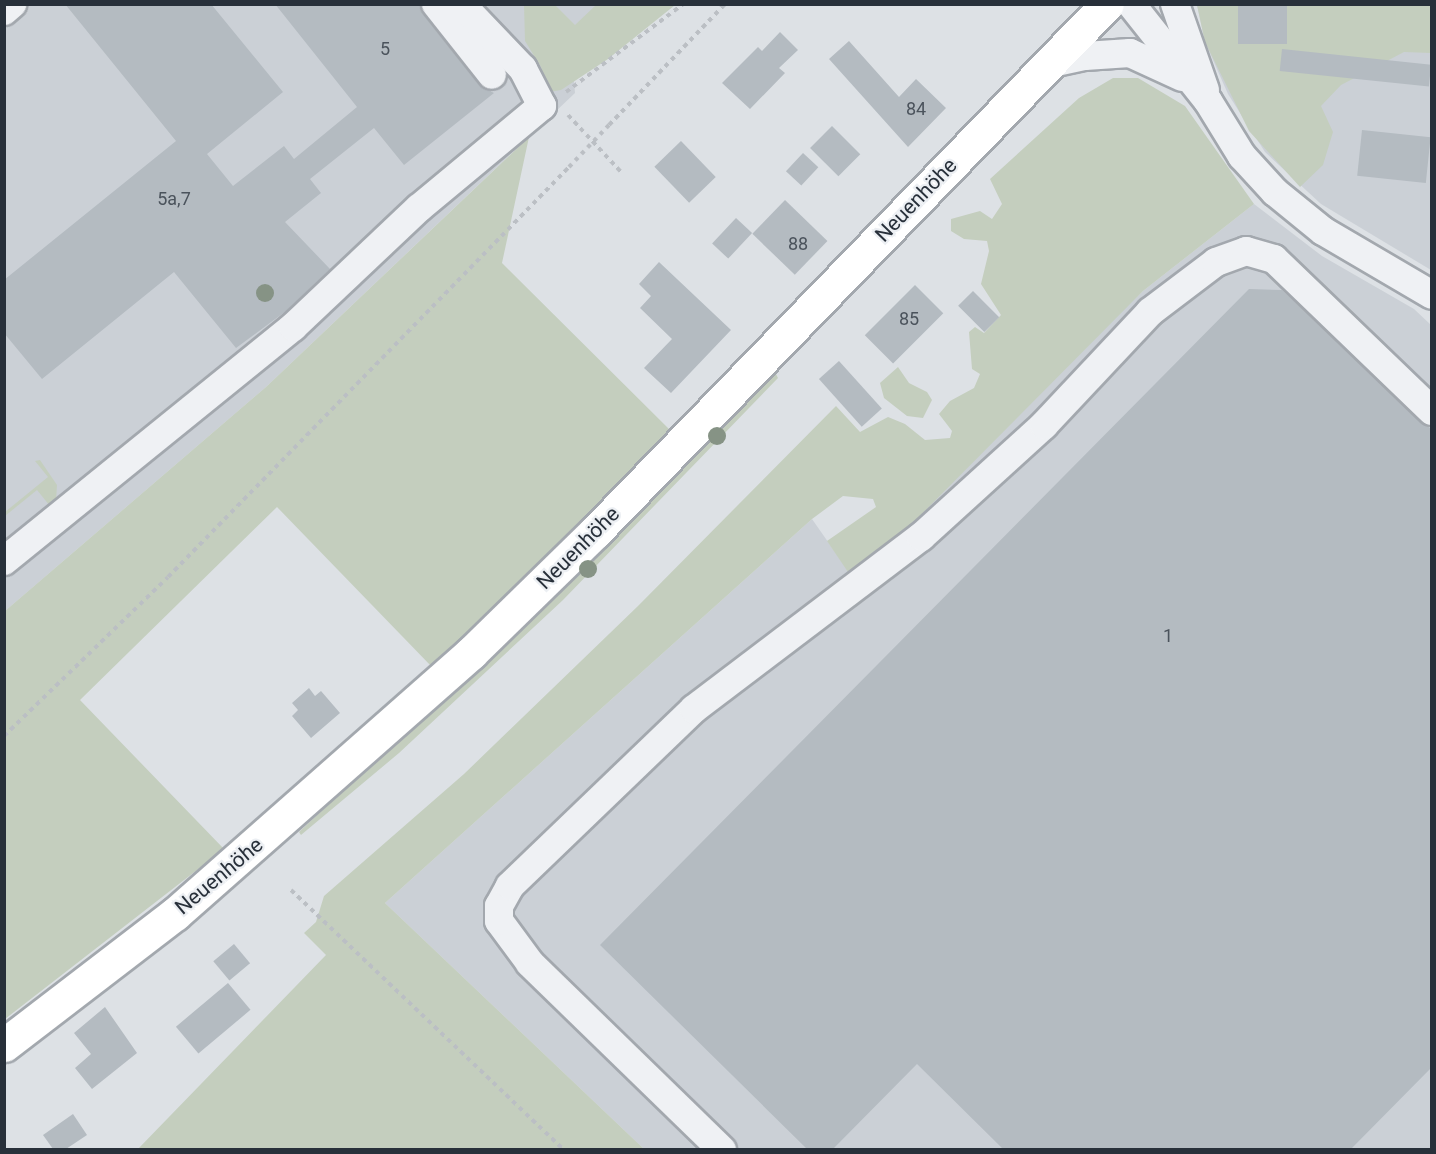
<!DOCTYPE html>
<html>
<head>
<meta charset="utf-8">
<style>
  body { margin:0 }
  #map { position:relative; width:1436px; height:1154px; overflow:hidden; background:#dde1e5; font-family:Roboto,sans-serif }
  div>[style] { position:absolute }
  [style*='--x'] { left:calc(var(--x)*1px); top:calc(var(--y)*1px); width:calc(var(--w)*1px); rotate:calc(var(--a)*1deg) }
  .built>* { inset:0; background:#cbd0d6 }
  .green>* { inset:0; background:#c4cebe }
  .building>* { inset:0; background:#b4bbc1; transform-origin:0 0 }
  .path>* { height:4px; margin-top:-2px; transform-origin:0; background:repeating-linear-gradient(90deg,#bbbfc4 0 4.5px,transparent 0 9px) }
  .roads { filter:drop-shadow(2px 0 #a3a8ae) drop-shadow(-2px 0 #a3a8ae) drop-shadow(0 2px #a3a8ae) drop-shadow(0 -2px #a3a8ae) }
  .minor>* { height:28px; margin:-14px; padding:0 14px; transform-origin:14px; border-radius:14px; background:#eff1f4 }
  .major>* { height:33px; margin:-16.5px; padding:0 16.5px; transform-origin:16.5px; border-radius:16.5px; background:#fff }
  .path-bridge>* { height:4px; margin-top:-2px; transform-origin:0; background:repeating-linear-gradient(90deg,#bbbfc4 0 4.5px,transparent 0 9px) }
  .trees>* { width:18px; height:18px; margin:-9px; border-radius:50%; background:#869385 }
  span { translate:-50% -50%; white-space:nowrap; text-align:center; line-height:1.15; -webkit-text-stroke:4.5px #eceff3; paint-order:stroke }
  .number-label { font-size:18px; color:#4b535c }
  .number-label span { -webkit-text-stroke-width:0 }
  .street-label { font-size:21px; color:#28303a }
  .frame { position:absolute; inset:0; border:6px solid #28303a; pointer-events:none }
</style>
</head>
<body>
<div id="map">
  <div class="built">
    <i style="clip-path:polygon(5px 5px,675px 5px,574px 81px,575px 93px,266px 387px,5px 611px)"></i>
    <i style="clip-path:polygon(1197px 5px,1431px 5px,1431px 270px,1321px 204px,1265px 152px,1228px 94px,1205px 42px)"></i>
    <i style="clip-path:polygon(1254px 204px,1322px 256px,1414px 309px,1431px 325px,1431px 1149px,644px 1149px,385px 903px,812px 519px,849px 572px,1143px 291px)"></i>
  </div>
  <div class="green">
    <i style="clip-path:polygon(524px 5px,555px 5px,575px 25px,596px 5px,675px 5px,608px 59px,561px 90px,549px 92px,541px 67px,525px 41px)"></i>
    <i style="clip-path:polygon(1197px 5px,1431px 5px,1431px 53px,1404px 52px,1341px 85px,1321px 106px,1333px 132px,1323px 165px,1300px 187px,1249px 131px,1205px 42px)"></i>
    <i style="clip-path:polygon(1113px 78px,1138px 78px,1185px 106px,1254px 204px,1143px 291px,898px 538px,848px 572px,827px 541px,876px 507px,873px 499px,843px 496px,812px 519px,385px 903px,644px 1149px,137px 1150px,326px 955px,304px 933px,316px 922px,324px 896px,464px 774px,638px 606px,836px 406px,860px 432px,888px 417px,905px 424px,925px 440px,950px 438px,952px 431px,939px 414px,950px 401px,974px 388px,980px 374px,972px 369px,969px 332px,975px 327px,984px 333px,1001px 315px,981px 284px,989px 251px,987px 241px,964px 239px,951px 231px,951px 219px,980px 211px,992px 219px,1002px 204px,990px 179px,1079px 98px)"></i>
    <i style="clip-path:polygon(529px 137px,502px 263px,670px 430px,550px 554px,432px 667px,277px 507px,80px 700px,224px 849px,5px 1019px,5px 611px,266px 387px)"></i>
    <i style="clip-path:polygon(898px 367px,909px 383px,927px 392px,932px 400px,923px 418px,907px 416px,884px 398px,880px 383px)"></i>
    <i style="clip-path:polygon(775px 372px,778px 378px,563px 600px,399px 753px,301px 835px,299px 832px,557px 592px)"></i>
    <i style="clip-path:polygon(40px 460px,57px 485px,56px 501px,50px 506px,37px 490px,5px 516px,5px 512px,48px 477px,35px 461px)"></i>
  </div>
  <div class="building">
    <i style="clip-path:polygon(65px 4px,211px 4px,283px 92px,207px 154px,233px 186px,284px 146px,294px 159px,357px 107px,275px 4px,420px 4px,423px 14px,479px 85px,494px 93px,404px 165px,374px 128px,310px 179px,321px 193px,285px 222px,330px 269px,286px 311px,236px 348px,174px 272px,42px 379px,4px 333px,4px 280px,176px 141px)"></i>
    <i style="left:1238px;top:4px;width:49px;height:40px"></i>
    <i style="clip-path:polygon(780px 32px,798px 50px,779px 68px,785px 73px,750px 109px,722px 83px,758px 47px,762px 51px)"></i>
    <i style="clip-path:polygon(849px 41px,899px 97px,916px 79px,946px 108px,908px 147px,829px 59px)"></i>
    <i style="left:1282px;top:49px;width:150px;height:22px;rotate:6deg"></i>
    <i style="left:832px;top:126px;width:40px;height:31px;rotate:45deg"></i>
    <i style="left:1362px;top:130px;width:69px;height:46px;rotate:6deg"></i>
    <i style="left:681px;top:141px;width:50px;height:37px;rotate:46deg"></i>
    <i style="left:803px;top:153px;width:21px;height:25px;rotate:43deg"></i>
    <i style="left:785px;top:200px;width:59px;height:47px;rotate:44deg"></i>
    <i style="left:736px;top:218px;width:22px;height:35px;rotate:43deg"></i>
    <i style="clip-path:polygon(659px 262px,731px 330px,671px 393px,644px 368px,672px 339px,640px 308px,651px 296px,639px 284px)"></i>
    <i style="left:915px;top:285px;width:40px;height:71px;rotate:45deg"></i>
    <i style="clip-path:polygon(1249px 289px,1282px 290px,1431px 429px,1431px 1068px,1351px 1149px,1003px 1149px,917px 1064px,833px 1149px,807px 1149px,600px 945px)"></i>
    <i style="left:973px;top:291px;width:37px;height:21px;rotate:45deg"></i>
    <i style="left:839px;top:361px;width:64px;height:27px;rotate:48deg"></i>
    <i style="clip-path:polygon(309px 688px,315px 696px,321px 691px,340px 713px,311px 738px,292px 716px,298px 710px,292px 703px)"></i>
    <i style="left:234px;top:944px;width:25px;height:27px;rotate:50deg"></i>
    <i style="left:228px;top:983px;width:35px;height:68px;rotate:50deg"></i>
    <i style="clip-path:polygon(105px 1007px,137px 1053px,92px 1089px,75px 1068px,91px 1054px,74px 1033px)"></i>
    <i style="clip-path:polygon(73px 1114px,87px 1135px,66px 1149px,53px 1149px,43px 1135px)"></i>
  </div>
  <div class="path">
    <i style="--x:566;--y:92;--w:146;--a:-36.9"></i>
    <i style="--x:568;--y:115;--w:79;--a:47"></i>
    <i style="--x:609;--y:125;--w:168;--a:-46.2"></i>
    <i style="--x:4;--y:736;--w:228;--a:-44.1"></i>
    <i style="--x:168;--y:577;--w:573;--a:-45.64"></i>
    <i style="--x:291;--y:890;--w:377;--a:43.6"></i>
  </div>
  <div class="roads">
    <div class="minor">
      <i style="--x:436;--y:4;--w:90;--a:51.7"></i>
      <i style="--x:1131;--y:4;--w:124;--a:51.6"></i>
      <i style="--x:1208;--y:101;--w:65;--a:58.3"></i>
      <i style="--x:1242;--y:156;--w:49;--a:47.5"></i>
      <i style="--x:1275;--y:192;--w:62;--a:39.1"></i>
      <i style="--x:1323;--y:231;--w:126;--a:30.4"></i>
      <i style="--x:1175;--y:4;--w:91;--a:70.8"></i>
      <i style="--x:4;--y:11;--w:11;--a:-41"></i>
      <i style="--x:1047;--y:64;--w:39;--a:-12"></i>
      <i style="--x:1085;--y:56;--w:45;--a:-3.8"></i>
      <i style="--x:1130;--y:53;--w:57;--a:24.8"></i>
      <i style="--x:4;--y:561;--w:372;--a:-39"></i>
      <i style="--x:293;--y:327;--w:173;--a:-43.4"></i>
      <i style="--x:419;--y:208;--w:160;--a:-39.7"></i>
      <i style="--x:542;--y:106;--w:42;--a:-117.2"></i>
      <i style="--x:523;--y:69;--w:90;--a:-133.6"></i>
      <i style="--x:722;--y:1150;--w:268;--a:-135.8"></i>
      <i style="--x:530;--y:963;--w:52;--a:-126.4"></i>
      <i style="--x:499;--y:921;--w:15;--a:-90"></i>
      <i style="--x:499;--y:906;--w:23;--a:-61"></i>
      <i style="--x:510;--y:886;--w:255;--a:-43.9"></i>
      <i style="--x:694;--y:709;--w:285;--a:-37.2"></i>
      <i style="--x:921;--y:537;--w:166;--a:-42.3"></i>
      <i style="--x:1044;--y:425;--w:155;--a:-46.8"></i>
      <i style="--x:1150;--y:312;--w:83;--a:-37.1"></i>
      <i style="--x:1216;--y:262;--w:32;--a:-20"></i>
      <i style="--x:1246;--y:251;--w:29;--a:16"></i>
      <i style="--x:1274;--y:259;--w:219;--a:43.9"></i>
    </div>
    <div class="major">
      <i style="--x:4;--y:1045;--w:215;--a:-37.5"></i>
      <i style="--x:175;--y:914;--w:395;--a:-41.4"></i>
      <i style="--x:471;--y:653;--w:173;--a:-44.3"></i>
      <i style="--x:595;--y:532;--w:735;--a:-45.88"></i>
    </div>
  </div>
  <div class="path-bridge">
    <i style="--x:569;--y:167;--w:58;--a:-46.4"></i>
  </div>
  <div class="trees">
    <i style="left:265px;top:293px"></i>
    <i style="left:717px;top:436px"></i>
    <i style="left:588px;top:569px"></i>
  </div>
  <div class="number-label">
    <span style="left:385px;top:49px">5</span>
    <span style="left:916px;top:109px">84</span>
    <span style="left:174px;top:199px">5a,7</span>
    <span style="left:798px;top:244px">88</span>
    <span style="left:909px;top:319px">85</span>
    <span style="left:1168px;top:636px">1</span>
  </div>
  <div class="street-label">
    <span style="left:916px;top:200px;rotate:-46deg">Neuenhöhe</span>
    <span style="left:578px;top:548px;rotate:-45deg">Neuenhöhe</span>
    <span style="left:219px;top:876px;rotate:-40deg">Neuenhöhe</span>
  </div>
  <div class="frame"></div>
</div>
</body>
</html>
